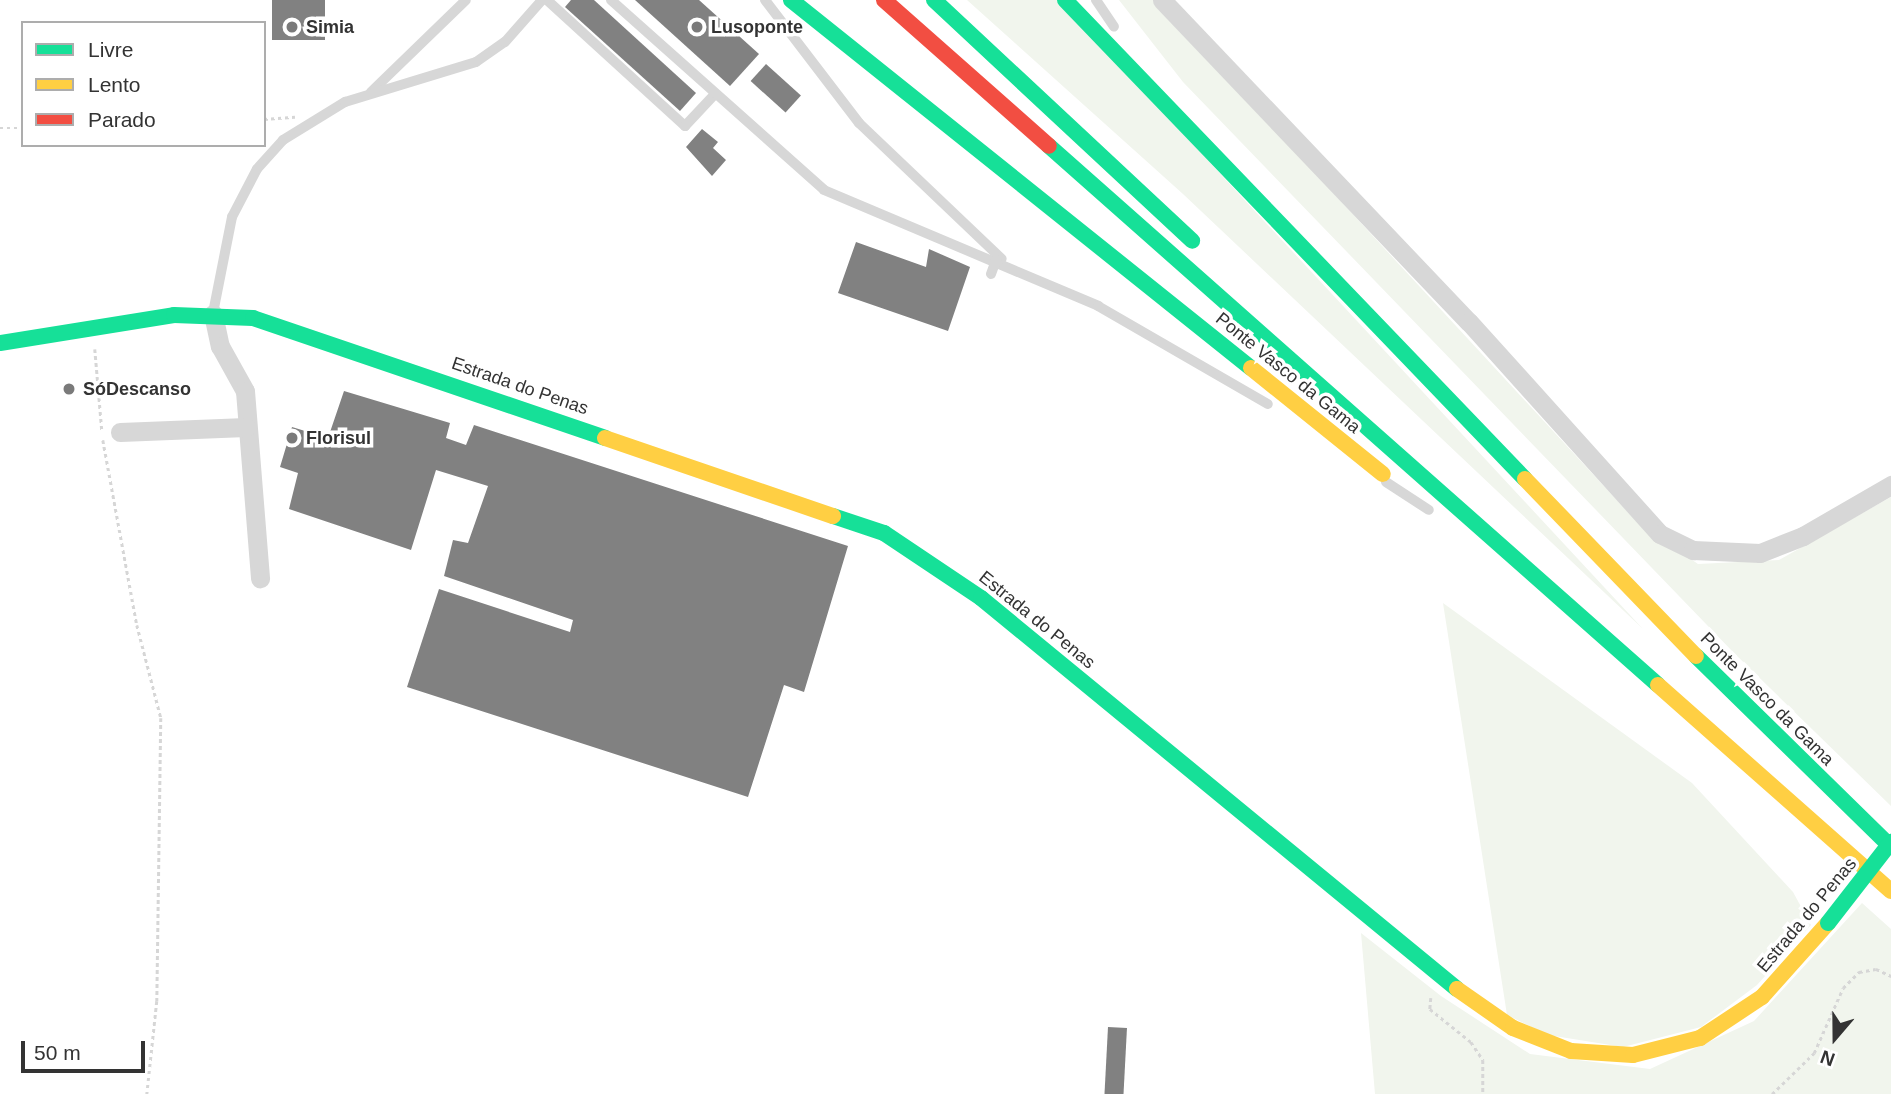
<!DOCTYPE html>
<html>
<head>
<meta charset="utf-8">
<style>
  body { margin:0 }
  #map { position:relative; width:1891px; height:1094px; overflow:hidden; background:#fff; font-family:Arial,sans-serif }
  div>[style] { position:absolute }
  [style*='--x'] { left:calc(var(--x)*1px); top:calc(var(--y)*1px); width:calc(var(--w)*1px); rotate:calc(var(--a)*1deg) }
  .green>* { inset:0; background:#f1f5ed }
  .building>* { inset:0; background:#818181; transform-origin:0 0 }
  .path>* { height:2.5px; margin-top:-1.25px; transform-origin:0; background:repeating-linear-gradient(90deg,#d6d6d6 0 3.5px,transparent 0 7px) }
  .lane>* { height:10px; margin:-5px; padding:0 5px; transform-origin:5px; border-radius:5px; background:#d7d7d7 }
  .street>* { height:19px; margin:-9.5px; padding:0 9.5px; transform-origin:9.5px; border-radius:9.5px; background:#d7d7d7 }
  .fast>* { height:16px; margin:-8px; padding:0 8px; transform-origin:8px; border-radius:8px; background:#16e098 }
  .slow>* { height:16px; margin:-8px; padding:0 8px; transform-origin:8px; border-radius:8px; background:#ffcf43 }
  .jam>* { height:16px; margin:-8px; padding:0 8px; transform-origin:8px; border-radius:8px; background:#f24e42 }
  .fast-bridge>* { height:16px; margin:-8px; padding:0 8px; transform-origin:8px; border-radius:8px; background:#16e098 }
  .dots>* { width:19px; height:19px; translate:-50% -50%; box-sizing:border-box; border:4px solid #fff; border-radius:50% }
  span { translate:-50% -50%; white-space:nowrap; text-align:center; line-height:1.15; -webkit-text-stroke:7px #fff; paint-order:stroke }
  .poi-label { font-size:18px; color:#333; font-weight:700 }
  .left { translate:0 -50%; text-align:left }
  .street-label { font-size:18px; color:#333 }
  .legend { position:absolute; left:21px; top:21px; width:245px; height:126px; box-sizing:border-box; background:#fff; border:2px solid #adadad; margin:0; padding:9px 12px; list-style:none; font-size:21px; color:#333 }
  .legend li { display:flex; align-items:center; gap:14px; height:35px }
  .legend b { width:35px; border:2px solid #adadad }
  .north { position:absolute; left:1800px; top:1003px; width:70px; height:70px; -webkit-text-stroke:5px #fff; paint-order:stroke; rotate:200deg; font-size:19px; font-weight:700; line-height:28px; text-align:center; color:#333 }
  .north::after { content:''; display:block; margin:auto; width:24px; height:32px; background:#333; clip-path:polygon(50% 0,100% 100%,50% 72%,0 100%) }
  .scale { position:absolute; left:21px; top:1041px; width:124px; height:32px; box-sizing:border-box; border:4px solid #333; border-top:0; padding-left:9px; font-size:21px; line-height:24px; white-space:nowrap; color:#333; -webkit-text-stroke:5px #fff; paint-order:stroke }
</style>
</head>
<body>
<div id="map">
  <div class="green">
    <i style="clip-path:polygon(967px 0,1059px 0,1643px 629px,1183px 194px)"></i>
    <i style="clip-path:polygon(1119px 0,1155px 0,1638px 523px,1698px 564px,1779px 560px,1891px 497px,1891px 806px,1734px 653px,1183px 82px)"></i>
    <i style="clip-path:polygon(1443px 603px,1692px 783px,1793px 892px,1811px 925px,1757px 985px,1701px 1027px,1623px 1047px,1548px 1035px,1507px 1015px)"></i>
    <i style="clip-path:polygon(1862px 903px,1891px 929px,1891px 1094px,1375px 1094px,1361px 933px,1441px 996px,1530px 1054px,1650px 1069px,1754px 1021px)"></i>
  </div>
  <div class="building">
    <i style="left:272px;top:0;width:53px;height:40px"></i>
    <i style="clip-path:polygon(571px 0,594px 0,696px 93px,680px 111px,565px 7px)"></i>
    <i style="clip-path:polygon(635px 0,699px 0,759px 54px,730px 86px)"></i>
    <i style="left:766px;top:64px;width:47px;height:23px;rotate:42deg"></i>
    <i style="clip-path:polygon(702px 129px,718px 142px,713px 148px,726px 160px,712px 176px,686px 147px)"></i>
    <i style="clip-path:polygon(856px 242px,926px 267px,929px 249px,970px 267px,948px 331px,838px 293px)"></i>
    <i style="clip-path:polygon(344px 391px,450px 423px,446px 438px,466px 445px,474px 425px,848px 546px,804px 692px,784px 685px,748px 797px,407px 687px,439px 589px,570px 632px,573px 620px,444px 576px,453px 540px,468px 543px,488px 486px,436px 470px,411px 550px,289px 509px,298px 473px,280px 467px,292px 427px,328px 438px)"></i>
    <i style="left:1108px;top:1027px;width:19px;height:67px;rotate:3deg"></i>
  </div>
  <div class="path">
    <i style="--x:264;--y:119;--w:31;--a:-4"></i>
    <i style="--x:0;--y:128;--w:23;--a:0"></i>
    <i style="--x:95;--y:349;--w:81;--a:85.1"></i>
    <i style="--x:103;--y:440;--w:188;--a:79.6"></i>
    <i style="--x:137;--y:625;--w:96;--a:75.5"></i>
    <i style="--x:161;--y:718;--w:283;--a:90.8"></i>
    <i style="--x:157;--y:1001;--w:94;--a:96.1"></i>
    <i style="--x:1431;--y:998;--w:11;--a:95"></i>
    <i style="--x:1430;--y:1009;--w:53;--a:38.8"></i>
    <i style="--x:1471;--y:1042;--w:22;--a:56"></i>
    <i style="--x:1483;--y:1060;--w:34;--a:90"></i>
    <i style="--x:1772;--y:1094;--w:59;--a:-44.3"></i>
    <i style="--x:1814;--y:1053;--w:71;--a:-66"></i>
    <i style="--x:1843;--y:988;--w:23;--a:-45"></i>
    <i style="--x:1859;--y:972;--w:17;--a:-10"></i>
    <i style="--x:1876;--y:969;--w:17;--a:25"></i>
  </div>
  <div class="lane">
    <i style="--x:547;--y:0;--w:187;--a:42.4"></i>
    <i style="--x:685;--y:126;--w:42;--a:-46.9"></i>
    <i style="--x:611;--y:0;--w:285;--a:41.7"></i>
    <i style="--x:824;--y:190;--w:298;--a:22.9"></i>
    <i style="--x:1098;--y:306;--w:196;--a:30"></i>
    <i style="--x:765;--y:0;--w:155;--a:52.6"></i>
    <i style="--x:859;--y:123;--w:197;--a:43.6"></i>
    <i style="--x:1096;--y:0;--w:32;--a:56"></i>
    <i style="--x:371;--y:92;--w:132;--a:-44.1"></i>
    <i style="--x:991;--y:274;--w:15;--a:-70"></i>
    <i style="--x:213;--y:313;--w:98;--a:-78.8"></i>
    <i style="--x:232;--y:217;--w:54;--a:-62.5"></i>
    <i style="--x:257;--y:169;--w:39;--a:-48"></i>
    <i style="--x:283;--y:140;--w:73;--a:-31.5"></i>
    <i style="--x:345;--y:102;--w:137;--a:-17"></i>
    <i style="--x:476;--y:62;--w:35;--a:-35"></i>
    <i style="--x:505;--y:42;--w:56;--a:-48.6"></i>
    <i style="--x:1386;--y:482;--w:51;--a:33.1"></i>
  </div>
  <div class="street">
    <i style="--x:1162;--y:0;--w:445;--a:46.4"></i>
    <i style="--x:1469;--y:322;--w:285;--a:48"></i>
    <i style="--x:1660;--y:534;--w:37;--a:26"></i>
    <i style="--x:1693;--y:550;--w:67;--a:2.6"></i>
    <i style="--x:1760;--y:553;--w:46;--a:-21.6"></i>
    <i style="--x:1803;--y:536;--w:102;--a:-30.1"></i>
    <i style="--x:213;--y:314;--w:33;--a:78"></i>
    <i style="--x:220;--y:346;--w:51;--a:60.9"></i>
    <i style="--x:245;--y:391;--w:188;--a:85.4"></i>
    <i style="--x:120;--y:432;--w:126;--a:-2.3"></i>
  </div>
  <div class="fast">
    <i style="--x:791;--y:0;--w:589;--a:38.66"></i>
    <i style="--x:934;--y:0;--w:353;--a:43"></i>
    <i style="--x:1065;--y:0;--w:664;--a:46.16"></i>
    <i style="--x:1049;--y:146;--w:813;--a:41.51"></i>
    <i style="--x:0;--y:343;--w:176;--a:-9.1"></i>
    <i style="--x:174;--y:315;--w:79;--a:2.2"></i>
    <i style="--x:253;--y:318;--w:372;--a:18.8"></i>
    <i style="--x:833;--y:516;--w:54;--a:18.4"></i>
    <i style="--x:884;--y:533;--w:117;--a:33.8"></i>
    <i style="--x:981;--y:598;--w:616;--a:39.4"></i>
    <i style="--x:1696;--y:656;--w:273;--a:44.4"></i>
  </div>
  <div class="slow">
    <i style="--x:1251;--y:368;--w:169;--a:38.8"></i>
    <i style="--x:605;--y:438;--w:241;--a:18.9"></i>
    <i style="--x:1525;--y:479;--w:246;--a:46"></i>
    <i style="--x:1658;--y:685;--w:311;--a:41.5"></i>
    <i style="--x:1457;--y:989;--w:68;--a:34.9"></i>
    <i style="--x:1513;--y:1028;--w:62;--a:21.6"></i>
    <i style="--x:1571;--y:1051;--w:62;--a:3.7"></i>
    <i style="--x:1633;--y:1055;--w:69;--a:-14.2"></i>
    <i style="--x:1700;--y:1038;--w:74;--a:-33.5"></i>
    <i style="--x:1762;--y:997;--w:99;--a:-48.3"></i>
  </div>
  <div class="jam">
    <i style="--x:884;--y:0;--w:220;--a:41.5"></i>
  </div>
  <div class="fast-bridge">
    <i style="--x:1828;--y:923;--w:103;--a:-52.1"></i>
  </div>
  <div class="dots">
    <i style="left:292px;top:27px;background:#7a7a7a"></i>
    <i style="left:697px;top:27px;background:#7a7a7a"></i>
    <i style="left:69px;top:389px;background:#7a7a7a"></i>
    <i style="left:292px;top:438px;background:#7a7a7a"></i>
  </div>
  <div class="poi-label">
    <span class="left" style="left:306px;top:27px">Simia</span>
    <span class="left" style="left:711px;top:27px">Lusoponte</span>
    <span class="left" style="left:83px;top:389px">SóDescanso</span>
    <span class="left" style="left:306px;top:438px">Florisul</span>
  </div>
  <div class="street-label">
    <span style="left:1288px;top:373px;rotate:39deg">Ponte Vasco da Gama</span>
    <span style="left:520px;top:386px;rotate:19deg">Estrada do Penas</span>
    <span style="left:1037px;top:620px;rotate:39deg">Estrada do Penas</span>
    <span style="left:1767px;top:699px;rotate:45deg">Ponte Vasco da Gama</span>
    <span style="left:1807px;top:915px;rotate:-50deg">Estrada do Penas</span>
  </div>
  <ul class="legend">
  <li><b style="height:9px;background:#16e098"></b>Livre</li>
  <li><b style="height:9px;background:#ffcf43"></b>Lento</li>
  <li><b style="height:9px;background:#f24e42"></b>Parado</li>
  </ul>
  <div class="north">N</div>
  <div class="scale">50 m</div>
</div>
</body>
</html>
